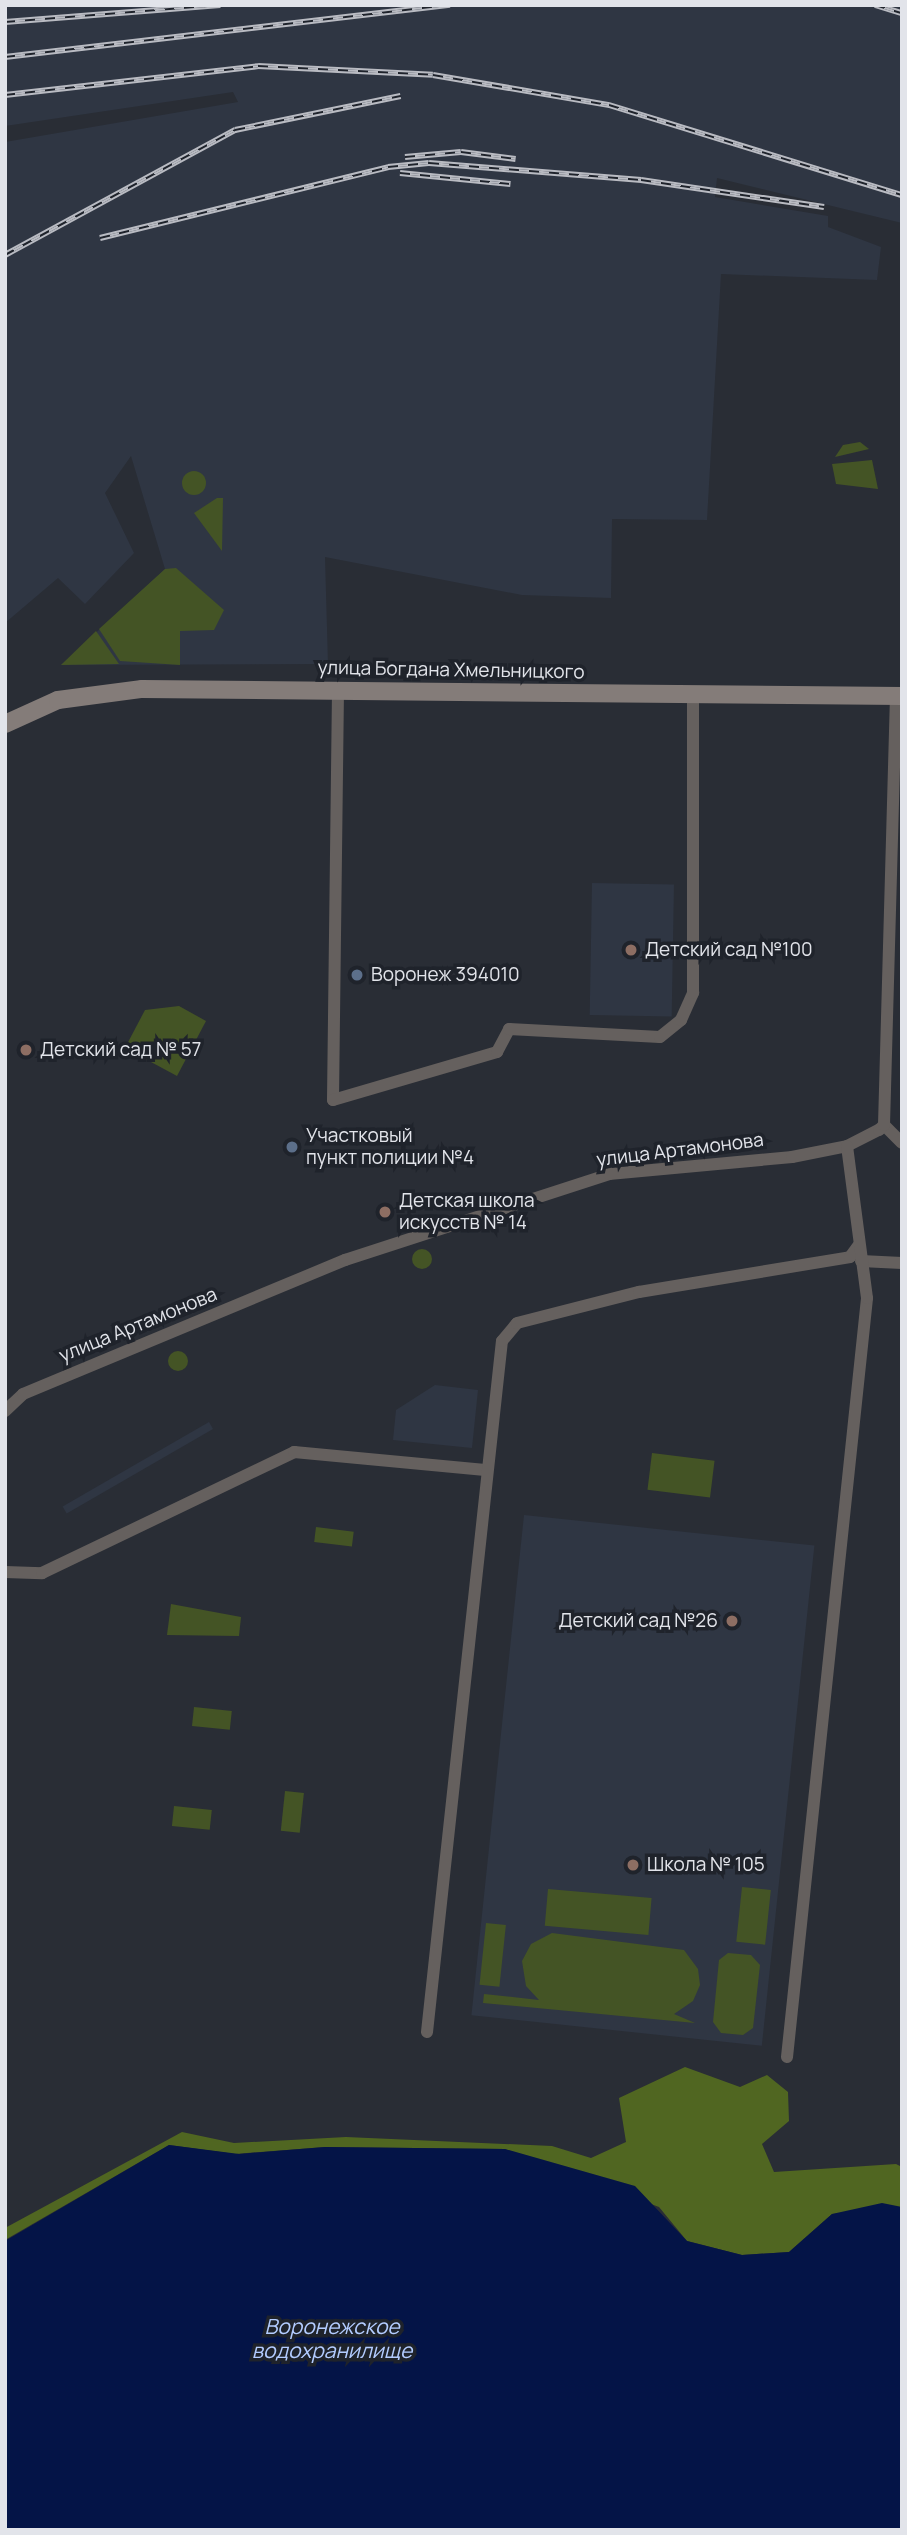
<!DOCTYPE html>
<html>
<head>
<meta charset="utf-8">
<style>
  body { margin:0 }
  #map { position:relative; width:907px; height:2535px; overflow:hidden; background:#292d35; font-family:Manrope,sans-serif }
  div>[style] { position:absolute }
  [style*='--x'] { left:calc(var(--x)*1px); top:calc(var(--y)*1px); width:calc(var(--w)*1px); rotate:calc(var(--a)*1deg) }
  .built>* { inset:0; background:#2f3643; transform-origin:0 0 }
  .green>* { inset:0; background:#445425; transform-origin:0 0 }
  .round { border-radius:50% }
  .forest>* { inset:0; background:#506621 }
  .water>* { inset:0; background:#041447 }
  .minor>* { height:12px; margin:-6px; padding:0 6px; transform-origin:6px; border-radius:6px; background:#65605e }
  .secondary>* { height:18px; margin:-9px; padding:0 9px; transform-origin:9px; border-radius:9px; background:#847c79 }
  .rail>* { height:6px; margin-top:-3px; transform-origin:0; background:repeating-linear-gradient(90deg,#1f232b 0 10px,#b9bbc2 0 20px); box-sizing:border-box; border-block:2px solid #b9bbc2 }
  .dots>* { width:19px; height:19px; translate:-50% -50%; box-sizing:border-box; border:4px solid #1f232b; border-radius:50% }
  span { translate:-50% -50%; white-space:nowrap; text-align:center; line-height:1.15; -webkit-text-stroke:7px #1f232b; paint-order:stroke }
  .street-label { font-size:19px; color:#e2e4ea }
  .poi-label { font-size:19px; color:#e2e4ea }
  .left { translate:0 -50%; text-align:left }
  .right { translate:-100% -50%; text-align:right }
  .water-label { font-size:21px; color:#b3ccff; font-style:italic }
  .frame { position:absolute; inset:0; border:7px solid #e2e4ea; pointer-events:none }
</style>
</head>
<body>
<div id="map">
  <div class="built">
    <i style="clip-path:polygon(5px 5px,902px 5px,902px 223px,717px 178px,715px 197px,828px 216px,828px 227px,881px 247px,877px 280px,721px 274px,707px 520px,612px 519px,611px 598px,522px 595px,325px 557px,328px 664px,61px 665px,165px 569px,131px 456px,105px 493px,134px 553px,85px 604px,58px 578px,5px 623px,5px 142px,238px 102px,233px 92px,5px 126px)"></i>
    <i style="left:592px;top:883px;width:82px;height:132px;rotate:1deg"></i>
    <i style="clip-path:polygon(435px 1385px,478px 1390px,472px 1448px,393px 1440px,396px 1410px)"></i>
    <i style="left:209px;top:1422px;width:8px;height:169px;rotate:60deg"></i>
    <i style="left:524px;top:1515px;width:292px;height:503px;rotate:6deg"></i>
  </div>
  <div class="green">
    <i style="clip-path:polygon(860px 442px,869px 449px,835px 457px,843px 445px)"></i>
    <i style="clip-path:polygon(872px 460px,878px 489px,836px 484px,832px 464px)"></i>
    <i class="round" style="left:182px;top:471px;width:24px;height:24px"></i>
    <i style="clip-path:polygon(217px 498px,223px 498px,222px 551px,194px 513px)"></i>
    <i style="clip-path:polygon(176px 568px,224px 610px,214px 630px,180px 631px,180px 665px,120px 661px,99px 629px,165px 569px)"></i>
    <i style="clip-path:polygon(96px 631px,119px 664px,61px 665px)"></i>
    <i style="clip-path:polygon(179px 1006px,206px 1021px,177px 1076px,125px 1048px,145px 1010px)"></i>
    <i class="round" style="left:412px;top:1249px;width:20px;height:20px"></i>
    <i class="round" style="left:168px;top:1351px;width:20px;height:20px"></i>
    <i style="left:652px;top:1453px;width:63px;height:37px;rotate:7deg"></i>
    <i style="left:316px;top:1527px;width:38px;height:15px;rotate:7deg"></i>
    <i style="clip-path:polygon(171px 1604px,241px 1617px,239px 1636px,167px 1635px)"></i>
    <i style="left:194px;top:1707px;width:38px;height:19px;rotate:6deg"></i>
    <i style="left:285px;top:1791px;width:19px;height:40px;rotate:6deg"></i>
    <i style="left:174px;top:1806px;width:38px;height:20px;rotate:6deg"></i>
    <i style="left:742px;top:1887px;width:29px;height:55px;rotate:6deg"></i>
    <i style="left:548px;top:1889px;width:104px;height:37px;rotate:5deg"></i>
    <i style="left:486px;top:1923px;width:20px;height:62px;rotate:6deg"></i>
    <i style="clip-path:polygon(552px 1933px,684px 1950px,698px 1969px,700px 1985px,693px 2001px,674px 2014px,695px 2023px,483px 2003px,484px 1994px,539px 2000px,526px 1986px,522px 1961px,531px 1944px)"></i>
    <i style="clip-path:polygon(728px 1953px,751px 1955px,760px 1965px,753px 2028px,743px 2035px,721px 2033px,713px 2022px,719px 1960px)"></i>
  </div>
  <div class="forest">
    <i style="clip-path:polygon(685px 2067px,740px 2087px,767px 2075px,788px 2092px,789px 2121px,762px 2144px,774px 2172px,896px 2164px,902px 2167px,902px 2208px,832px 2214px,789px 2252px,742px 2255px,687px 2241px,659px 2207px,505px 2149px,325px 2147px,235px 2154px,169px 2145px,5px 2240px,5px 2228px,182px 2132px,234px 2143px,346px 2137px,552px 2146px,591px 2158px,626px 2142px,619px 2098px)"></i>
  </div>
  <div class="water">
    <i style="clip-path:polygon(169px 2145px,239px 2154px,325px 2147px,505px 2149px,635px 2186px,687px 2241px,742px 2255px,789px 2252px,832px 2214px,882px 2203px,902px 2207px,902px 2530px,5px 2530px,5px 2241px)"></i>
  </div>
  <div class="minor">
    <i style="--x:338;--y:690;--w:410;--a:90.7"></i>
    <i style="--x:333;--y:1100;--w:171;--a:-16.3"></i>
    <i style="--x:497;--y:1052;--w:26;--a:-62"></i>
    <i style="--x:509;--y:1029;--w:151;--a:3"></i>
    <i style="--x:660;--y:1037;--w:27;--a:-39"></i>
    <i style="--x:681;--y:1020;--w:30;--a:-66"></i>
    <i style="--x:693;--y:993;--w:300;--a:-90"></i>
    <i style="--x:884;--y:1125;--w:25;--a:45"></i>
    <i style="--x:861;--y:1261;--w:41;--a:2.8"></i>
    <i style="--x:5;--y:1411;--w:25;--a:-43"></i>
    <i style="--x:23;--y:1394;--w:349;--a:-22.6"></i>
    <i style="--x:345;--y:1260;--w:278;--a:-18"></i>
    <i style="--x:609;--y:1174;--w:184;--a:-5.3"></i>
    <i style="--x:792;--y:1157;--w:56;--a:-11.3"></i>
    <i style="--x:847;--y:1146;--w:36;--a:-27"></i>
    <i style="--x:879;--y:1130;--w:7;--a:-45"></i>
    <i style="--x:884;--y:1125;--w:430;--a:-88.4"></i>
    <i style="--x:5;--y:1572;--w:37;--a:2"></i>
    <i style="--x:42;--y:1573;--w:280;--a:-25.6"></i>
    <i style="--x:294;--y:1452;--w:192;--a:5.4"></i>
    <i style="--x:427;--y:2032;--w:695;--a:-83.81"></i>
    <i style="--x:502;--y:1341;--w:23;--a:-50"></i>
    <i style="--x:517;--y:1323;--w:126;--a:-14.3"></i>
    <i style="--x:639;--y:1292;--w:214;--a:-9.4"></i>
    <i style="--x:850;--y:1257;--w:14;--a:-54"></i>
    <i style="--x:787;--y:2057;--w:763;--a:-83.98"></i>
    <i style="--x:867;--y:1298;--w:153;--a:-97.5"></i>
  </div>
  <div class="secondary">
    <i style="--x:5;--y:724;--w:58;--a:-24.4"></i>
    <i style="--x:58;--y:700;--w:85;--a:-7.5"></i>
    <i style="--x:142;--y:689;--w:760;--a:0.53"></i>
  </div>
  <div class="rail">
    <i style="--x:875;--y:5;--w:28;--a:17"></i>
    <i style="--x:5;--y:22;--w:216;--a:-4.5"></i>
    <i style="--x:5;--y:57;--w:448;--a:-6.7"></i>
    <i style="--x:5;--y:95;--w:255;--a:-6.5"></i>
    <i style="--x:258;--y:66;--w:175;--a:2.9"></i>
    <i style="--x:433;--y:75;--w:179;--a:9.7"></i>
    <i style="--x:609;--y:105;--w:307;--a:17.1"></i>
    <i style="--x:405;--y:157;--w:56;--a:-5.1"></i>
    <i style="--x:461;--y:152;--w:55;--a:7.3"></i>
    <i style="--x:400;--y:173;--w:111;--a:5.7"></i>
    <i style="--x:100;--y:238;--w:297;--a:-13.8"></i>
    <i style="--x:388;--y:167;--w:41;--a:-5.6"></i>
    <i style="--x:429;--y:163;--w:213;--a:4.6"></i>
    <i style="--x:641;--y:180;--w:185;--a:8.4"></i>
    <i style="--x:5;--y:255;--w:262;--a:-28.5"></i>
    <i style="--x:235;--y:130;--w:169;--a:-11.6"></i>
  </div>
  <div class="dots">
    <i style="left:631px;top:950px;background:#8d6e63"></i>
    <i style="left:357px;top:975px;background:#5c6f8a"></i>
    <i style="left:26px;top:1050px;background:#8d6e63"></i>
    <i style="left:292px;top:1147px;background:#5c6f8a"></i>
    <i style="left:385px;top:1212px;background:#8d6e63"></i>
    <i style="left:732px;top:1621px;background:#8d6e63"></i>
    <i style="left:633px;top:1865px;background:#8d6e63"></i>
  </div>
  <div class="street-label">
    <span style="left:451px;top:670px;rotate:1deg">улица Богдана Хмельницкого</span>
    <span style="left:680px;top:1150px;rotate:-7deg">улица Артамонова</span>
    <span style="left:138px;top:1325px;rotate:-22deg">улица Артамонова</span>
  </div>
  <div class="poi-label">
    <span class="left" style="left:645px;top:950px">Детский сад №100</span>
    <span class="left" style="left:371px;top:975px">Воронеж 394010</span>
    <span class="left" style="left:40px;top:1050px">Детский сад № 57</span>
    <span class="left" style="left:306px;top:1147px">Участковый<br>пункт полиции №4</span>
    <span class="left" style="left:399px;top:1212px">Детская школа<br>искусств № 14</span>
    <span class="right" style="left:718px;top:1621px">Детский сад №26</span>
    <span class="left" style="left:647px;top:1865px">Школа № 105</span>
  </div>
  <div class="water-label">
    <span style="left:332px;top:2338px">Воронежское<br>водохранилище</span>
  </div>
  <div class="frame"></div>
</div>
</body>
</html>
